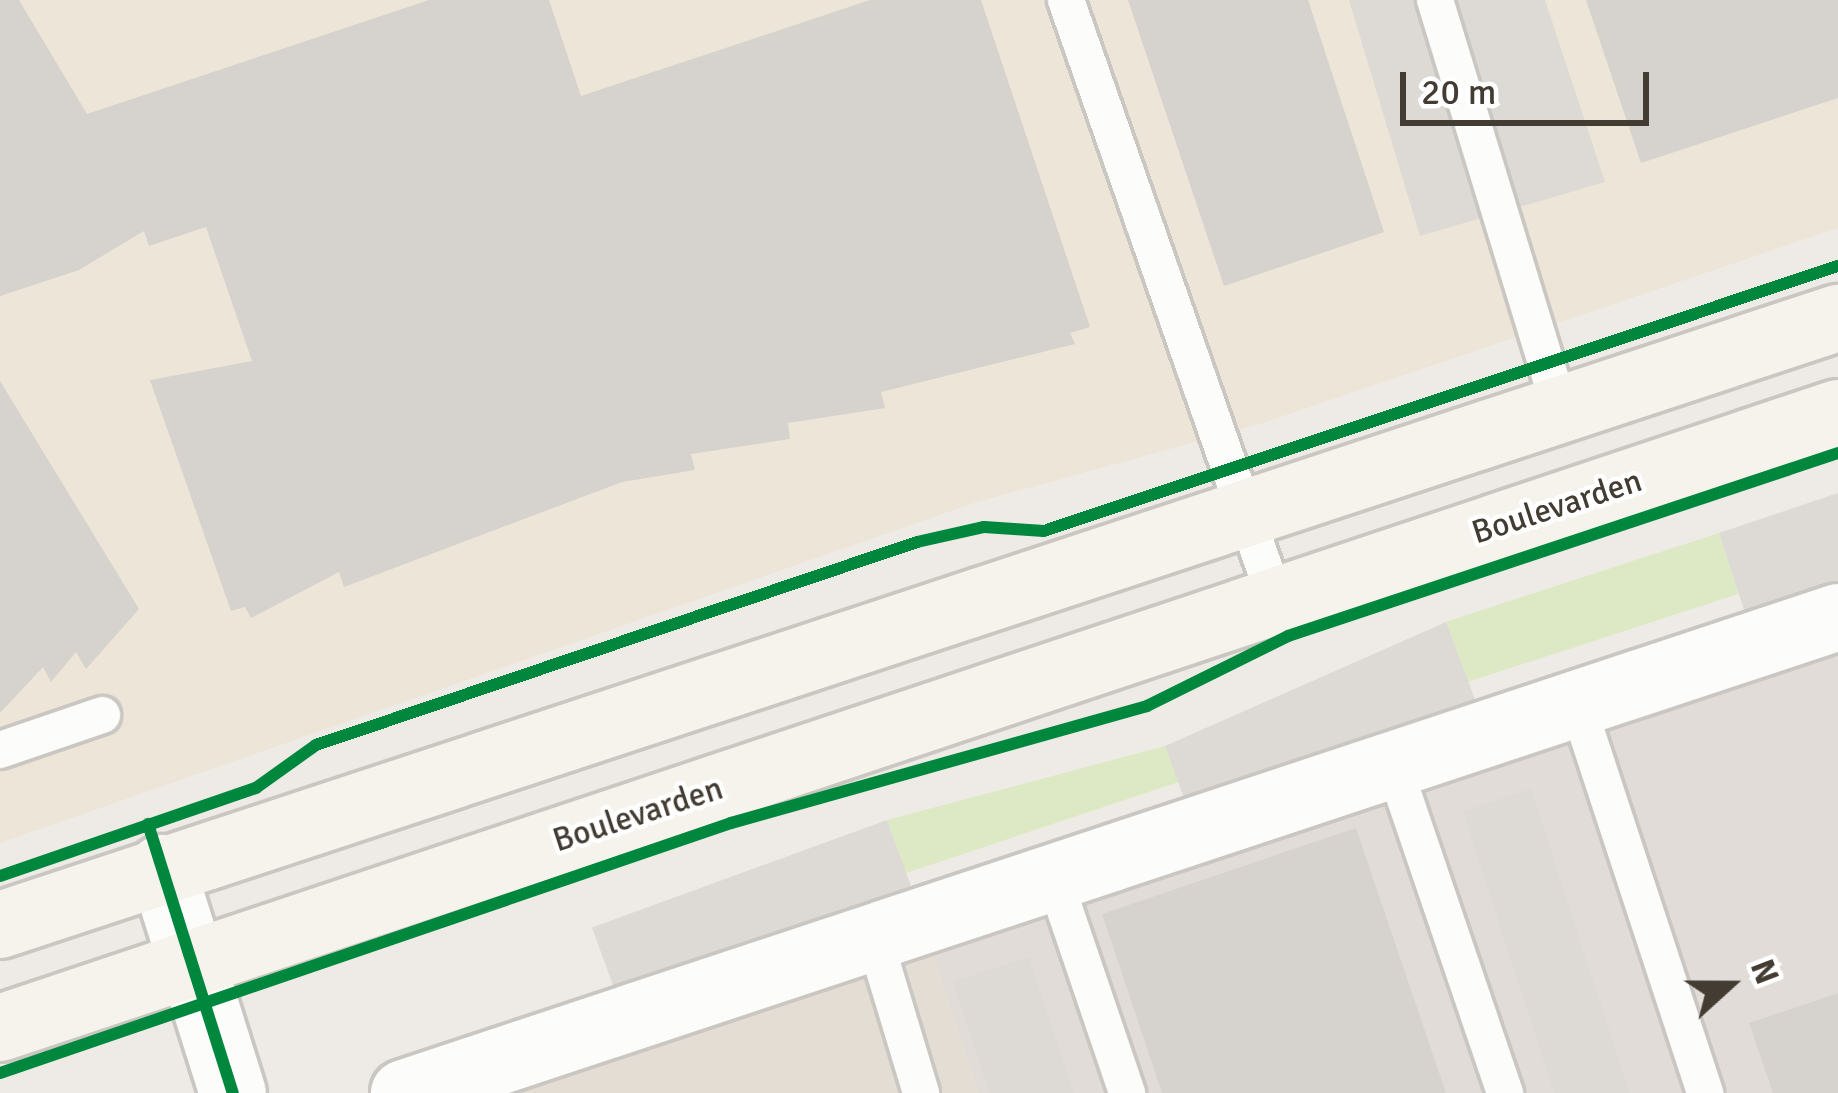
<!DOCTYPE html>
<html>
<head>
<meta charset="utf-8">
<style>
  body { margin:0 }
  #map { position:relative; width:1838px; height:1093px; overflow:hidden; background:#eeebe6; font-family:Signika,sans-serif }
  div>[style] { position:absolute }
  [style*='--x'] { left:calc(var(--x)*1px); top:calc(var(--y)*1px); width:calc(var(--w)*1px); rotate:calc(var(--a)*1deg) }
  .residential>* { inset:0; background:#e3ddd3 }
  .industrial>* { inset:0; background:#e1dcd7 }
  .education>* { inset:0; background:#ede5d7 }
  .green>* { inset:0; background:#dde9c4; transform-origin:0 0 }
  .parking>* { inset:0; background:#dddad6; transform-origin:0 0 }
  .building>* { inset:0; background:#d6d2cd }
  .roads { filter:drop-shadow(3px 0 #cac7c2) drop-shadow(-3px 0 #cac7c2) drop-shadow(0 3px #cac7c2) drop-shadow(0 -3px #cac7c2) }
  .service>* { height:36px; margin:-18px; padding:0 18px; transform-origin:18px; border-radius:18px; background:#fcfcfb }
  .minor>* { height:66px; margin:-33px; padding:0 33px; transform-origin:33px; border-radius:33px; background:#fcfcfb }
  .secondary>* { height:66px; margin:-33px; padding:0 33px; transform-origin:33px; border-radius:33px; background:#f6f3ec }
  .cycleway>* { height:12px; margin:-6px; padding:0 6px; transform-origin:6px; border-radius:6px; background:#00873e }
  span { translate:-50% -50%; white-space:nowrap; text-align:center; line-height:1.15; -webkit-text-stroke:9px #fff; paint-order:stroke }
  .street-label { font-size:33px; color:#433c33 }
  .north { position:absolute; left:1670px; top:925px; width:120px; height:120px; -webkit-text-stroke:9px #fff; paint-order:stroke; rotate:69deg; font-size:33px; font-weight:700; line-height:48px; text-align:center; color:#433c33 }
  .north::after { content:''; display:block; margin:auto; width:42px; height:54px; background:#433c33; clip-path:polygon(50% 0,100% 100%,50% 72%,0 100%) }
  .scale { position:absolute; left:1400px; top:72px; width:249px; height:54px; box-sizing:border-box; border:6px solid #433c33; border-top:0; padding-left:15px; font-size:36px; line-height:42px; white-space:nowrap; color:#433c33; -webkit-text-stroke:9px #fff; paint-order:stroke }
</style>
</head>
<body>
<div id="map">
  <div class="residential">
    <i style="clip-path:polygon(927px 939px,978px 1093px,479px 1093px)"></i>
  </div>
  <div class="industrial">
    <i style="clip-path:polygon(1838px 656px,1838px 1093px,978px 1093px,927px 939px)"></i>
  </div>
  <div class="education">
    <i style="clip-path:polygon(0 0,1838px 0,1838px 228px,1260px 424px,974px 503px,0 843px)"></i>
  </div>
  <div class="green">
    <i style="left:1719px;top:533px;width:64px;height:287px;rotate:72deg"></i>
    <i style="clip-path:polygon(1165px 746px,1179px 782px,906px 873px,887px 820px)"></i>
  </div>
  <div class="parking">
    <i style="clip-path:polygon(1349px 0,1545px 0,1605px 182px,1420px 236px)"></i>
    <i style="clip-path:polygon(1838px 493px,1838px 617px,1755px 644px,1719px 533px)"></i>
    <i style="clip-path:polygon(1446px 622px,1486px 729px,1195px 828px,1165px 746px)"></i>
    <i style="left:1531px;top:789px;width:320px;height:72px;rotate:72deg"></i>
    <i style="left:887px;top:820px;width:107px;height:314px;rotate:70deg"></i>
    <i style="clip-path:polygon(1029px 957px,1074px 1093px,989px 1093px,953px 982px)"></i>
  </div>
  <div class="building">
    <i style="clip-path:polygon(0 0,19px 0,87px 114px,429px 0,549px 0,581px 96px,870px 0,981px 0,1090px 327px,1070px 333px,1075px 344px,881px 392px,885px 408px,788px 423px,790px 439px,691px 454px,695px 470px,622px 482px,344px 587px,339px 572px,251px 618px,245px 607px,231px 611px,150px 380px,252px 361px,206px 227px,149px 246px,144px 231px,79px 270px,0 296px)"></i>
    <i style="clip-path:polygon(1128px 0,1308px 0,1384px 232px,1224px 286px)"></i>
    <i style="clip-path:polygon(1586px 0,1838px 0,1838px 98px,1641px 163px)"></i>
    <i style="clip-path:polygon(0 381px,139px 609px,86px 669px,76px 652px,51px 682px,43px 667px,0 713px)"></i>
    <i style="clip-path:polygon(1356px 828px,1446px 1093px,1162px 1093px,1102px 914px)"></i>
    <i style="clip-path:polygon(1838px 993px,1838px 1093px,1773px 1093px,1749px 1023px)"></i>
  </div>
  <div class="roads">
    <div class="service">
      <i style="--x:1066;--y:0;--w:637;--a:70.74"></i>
      <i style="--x:1435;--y:0;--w:432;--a:73"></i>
      <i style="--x:1576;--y:700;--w:414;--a:71.8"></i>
      <i style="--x:0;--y:750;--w:108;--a:-18.9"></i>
      <i style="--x:1392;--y:761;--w:351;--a:71.2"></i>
      <i style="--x:1054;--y:878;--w:227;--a:71.2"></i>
      <i style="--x:874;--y:937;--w:163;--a:73.2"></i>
    </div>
    <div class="minor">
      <i style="--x:162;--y:868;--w:236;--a:72.5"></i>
      <i style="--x:404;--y:1093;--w:1511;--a:-18.36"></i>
    </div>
    <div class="secondary">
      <i style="--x:0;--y:925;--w:1936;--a:-18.28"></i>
      <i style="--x:0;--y:1028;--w:1938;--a:-18.5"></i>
    </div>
  </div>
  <div class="cycleway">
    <i style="--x:148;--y:824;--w:282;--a:72.5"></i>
    <i style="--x:0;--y:876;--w:271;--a:-19"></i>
    <i style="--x:256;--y:788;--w:74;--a:-35.6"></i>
    <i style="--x:316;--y:745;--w:634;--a:-18.66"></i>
    <i style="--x:917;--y:542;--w:69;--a:-12.6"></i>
    <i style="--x:984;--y:527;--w:60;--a:3.8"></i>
    <i style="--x:1044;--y:531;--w:837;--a:-18.46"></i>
    <i style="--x:0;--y:1073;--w:773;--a:-18.88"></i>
    <i style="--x:731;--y:823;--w:432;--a:-15.7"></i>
    <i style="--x:1147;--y:706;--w:157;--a:-26.4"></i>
    <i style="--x:1288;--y:636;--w:580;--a:-18.4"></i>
  </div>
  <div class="street-label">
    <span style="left:1557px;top:507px;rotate:-18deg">Boulevarden</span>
    <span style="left:638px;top:815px;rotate:-18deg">Boulevarden</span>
  </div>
  <div class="north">N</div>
  <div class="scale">20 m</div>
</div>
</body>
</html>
